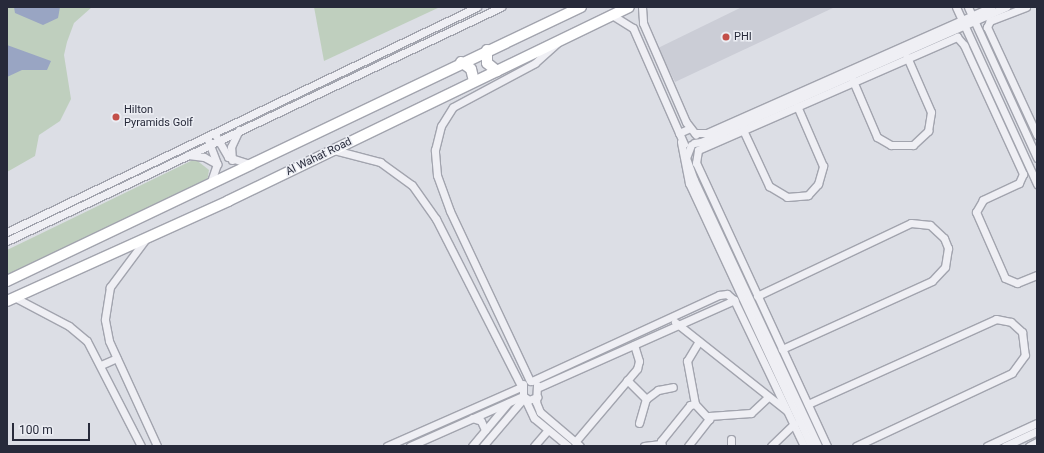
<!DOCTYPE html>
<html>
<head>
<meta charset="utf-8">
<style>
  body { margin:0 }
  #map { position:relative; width:1044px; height:453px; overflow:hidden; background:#dcdee5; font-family:Roboto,sans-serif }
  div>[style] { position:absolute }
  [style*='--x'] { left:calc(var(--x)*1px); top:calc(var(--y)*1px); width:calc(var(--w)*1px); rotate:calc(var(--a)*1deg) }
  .built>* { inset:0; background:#cbcdd6 }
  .green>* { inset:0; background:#bfcfbe }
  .water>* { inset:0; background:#99a5c3 }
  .roads { filter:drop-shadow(1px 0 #a2a4ae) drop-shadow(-1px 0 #a2a4ae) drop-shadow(0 1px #a2a4ae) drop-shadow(0 -1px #a2a4ae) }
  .minor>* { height:7px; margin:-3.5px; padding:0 3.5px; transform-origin:3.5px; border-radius:3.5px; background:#efeff4 }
  .highway>* { height:10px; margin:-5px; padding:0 5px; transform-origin:5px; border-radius:5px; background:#fff }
  .dots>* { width:11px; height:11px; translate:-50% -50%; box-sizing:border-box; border:2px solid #ebedf3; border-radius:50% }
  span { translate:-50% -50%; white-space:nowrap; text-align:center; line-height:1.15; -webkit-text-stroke:3px #ebedf3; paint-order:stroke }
  .poi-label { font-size:11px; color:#272a3a }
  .left { translate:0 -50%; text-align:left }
  .street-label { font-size:11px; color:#272a3a }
  .frame { position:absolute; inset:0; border:8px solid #272a3a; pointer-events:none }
  .scale { position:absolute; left:12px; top:423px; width:78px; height:18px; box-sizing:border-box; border:2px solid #272a3a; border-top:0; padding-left:5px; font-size:12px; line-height:14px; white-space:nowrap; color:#272a3a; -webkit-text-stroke:3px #ebedf3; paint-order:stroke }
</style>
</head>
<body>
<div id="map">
  <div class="built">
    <i style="clip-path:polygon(742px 7px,835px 7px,675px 82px,658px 48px)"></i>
  </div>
  <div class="green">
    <i style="clip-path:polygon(7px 7px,92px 7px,74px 23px,67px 42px,64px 55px,71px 99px,60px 121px,39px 135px,35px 156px,7px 172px)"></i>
    <i style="clip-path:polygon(314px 7px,440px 7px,324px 61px)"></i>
    <i style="clip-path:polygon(195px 159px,209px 170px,207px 182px,7px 278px,7px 250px)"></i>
  </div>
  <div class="water">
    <i style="clip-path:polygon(14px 7px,60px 7px,58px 18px,43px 25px,15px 13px)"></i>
    <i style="clip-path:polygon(7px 45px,51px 61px,47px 70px,22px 70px,7px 77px)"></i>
  </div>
  <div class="roads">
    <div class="minor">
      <i style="--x:642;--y:7;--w:16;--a:86"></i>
      <i style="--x:643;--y:23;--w:108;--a:66.5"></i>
      <i style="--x:686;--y:122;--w:16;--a:52"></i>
      <i style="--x:956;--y:7;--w:195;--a:65.4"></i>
      <i style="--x:968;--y:7;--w:166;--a:65.4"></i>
      <i style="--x:1026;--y:7;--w:39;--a:159"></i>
      <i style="--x:990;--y:21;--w:7;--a:117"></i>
      <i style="--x:987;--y:27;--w:119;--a:65.2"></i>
      <i style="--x:612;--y:15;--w:25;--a:32"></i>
      <i style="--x:633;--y:28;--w:115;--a:66.3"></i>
      <i style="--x:853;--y:81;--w:61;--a:66.8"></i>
      <i style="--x:877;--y:137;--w:16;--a:30"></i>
      <i style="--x:891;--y:145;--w:22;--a:0"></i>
      <i style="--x:913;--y:145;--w:21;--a:-43"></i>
      <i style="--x:928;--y:131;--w:19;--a:-81"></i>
      <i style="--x:931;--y:112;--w:60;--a:-113.6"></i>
      <i style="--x:743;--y:130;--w:62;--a:65.1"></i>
      <i style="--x:769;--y:186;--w:21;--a:31"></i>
      <i style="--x:787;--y:197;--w:21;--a:-5"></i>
      <i style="--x:808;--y:195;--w:15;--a:-48"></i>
      <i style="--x:818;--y:184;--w:19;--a:-74"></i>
      <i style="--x:823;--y:166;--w:65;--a:-113.4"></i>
      <i style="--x:695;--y:133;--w:12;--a:0"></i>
      <i style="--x:707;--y:133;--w:311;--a:-23.9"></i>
      <i style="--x:216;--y:136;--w:24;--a:60"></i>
      <i style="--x:228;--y:157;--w:22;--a:18"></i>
      <i style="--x:208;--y:140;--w:26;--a:69"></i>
      <i style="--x:217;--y:164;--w:21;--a:109"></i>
      <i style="--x:681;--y:142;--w:42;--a:79"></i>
      <i style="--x:689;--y:183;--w:290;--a:65.1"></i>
      <i style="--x:694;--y:143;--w:7;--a:-8"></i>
      <i style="--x:701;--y:142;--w:334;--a:-23.9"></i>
      <i style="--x:684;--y:144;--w:12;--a:-114"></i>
      <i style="--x:679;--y:133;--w:12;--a:-24"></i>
      <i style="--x:691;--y:145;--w:14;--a:111"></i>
      <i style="--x:686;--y:158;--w:23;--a:70"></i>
      <i style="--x:694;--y:180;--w:293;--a:65"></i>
      <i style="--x:334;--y:150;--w:48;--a:14.6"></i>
      <i style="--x:380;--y:162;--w:39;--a:36"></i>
      <i style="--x:412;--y:185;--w:42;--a:54.8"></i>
      <i style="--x:436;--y:219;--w:187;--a:63"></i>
      <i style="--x:188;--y:155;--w:16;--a:7"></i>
      <i style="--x:204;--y:157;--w:15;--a:28"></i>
      <i style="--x:232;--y:160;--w:13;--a:-94"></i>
      <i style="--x:231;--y:147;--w:19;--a:-65"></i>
      <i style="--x:7;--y:232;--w:521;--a:-25.58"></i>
      <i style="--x:145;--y:240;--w:59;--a:126.7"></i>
      <i style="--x:110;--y:287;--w:33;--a:99"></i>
      <i style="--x:105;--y:320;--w:21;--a:79"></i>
      <i style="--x:109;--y:341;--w:115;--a:65.4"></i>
      <i style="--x:7;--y:241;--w:547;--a:-25.35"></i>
      <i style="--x:757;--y:296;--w:170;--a:-25.4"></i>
      <i style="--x:911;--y:223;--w:19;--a:6"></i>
      <i style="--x:930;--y:225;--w:19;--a:43"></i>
      <i style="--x:944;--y:238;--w:11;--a:68"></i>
      <i style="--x:948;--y:248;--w:19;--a:99"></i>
      <i style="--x:945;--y:267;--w:19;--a:133"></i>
      <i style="--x:932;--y:281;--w:165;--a:155.6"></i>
      <i style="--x:14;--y:297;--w:62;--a:27.8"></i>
      <i style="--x:69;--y:326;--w:23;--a:40"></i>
      <i style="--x:87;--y:341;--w:118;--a:62.8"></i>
      <i style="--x:675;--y:322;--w:142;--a:38.4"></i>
      <i style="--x:101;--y:365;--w:17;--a:-24"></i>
      <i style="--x:627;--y:380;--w:27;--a:45"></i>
      <i style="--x:530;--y:381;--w:188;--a:-115.2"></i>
      <i style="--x:450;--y:211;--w:38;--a:-110"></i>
      <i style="--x:437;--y:175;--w:25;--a:-95"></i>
      <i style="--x:435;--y:150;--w:25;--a:-76"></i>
      <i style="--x:441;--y:126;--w:22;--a:-58"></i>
      <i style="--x:453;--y:107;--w:93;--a:-28.2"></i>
      <i style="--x:535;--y:63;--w:30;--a:-42"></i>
      <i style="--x:532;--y:381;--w:206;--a:-24.7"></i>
      <i style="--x:719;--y:295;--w:8;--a:-7"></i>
      <i style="--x:727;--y:294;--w:9;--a:41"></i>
      <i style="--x:734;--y:300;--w:162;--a:64.4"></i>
      <i style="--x:523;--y:384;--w:12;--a:90"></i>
      <i style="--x:523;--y:396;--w:7;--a:34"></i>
      <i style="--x:529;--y:400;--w:9;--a:-21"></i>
      <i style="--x:537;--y:385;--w:17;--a:93"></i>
      <i style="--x:536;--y:402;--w:11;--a:68"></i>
      <i style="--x:540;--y:412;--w:52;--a:40.4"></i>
      <i style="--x:539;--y:387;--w:214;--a:-24"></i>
      <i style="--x:525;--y:399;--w:21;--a:65"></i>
      <i style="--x:534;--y:418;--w:44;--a:39.5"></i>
      <i style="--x:695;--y:404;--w:44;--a:-100.5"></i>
      <i style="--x:687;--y:361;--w:23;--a:-59"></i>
      <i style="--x:808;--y:404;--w:206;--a:-24.3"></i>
      <i style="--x:996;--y:319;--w:15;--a:11"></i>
      <i style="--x:1011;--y:322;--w:15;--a:42"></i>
      <i style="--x:1022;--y:332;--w:23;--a:83"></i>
      <i style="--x:1025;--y:355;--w:22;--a:126"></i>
      <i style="--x:1012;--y:373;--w:172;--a:154.9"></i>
      <i style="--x:709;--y:416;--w:42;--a:-4.1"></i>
      <i style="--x:751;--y:413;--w:23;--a:-43"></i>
      <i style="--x:472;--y:418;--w:9;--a:18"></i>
      <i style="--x:481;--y:421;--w:10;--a:66"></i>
      <i style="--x:639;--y:423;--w:25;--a:-74"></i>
      <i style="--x:646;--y:399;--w:15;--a:-37"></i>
      <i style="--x:658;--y:390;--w:15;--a:-11"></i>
      <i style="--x:575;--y:442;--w:96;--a:-49.7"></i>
      <i style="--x:637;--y:369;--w:8;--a:-76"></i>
      <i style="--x:639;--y:361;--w:17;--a:-107"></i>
      <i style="--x:387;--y:446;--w:146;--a:-23.8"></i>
      <i style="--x:410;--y:446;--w:124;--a:-23.9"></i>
      <i style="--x:472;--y:446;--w:56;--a:-50.1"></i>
      <i style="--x:483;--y:446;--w:63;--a:-49.5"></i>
      <i style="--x:534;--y:446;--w:21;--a:-49"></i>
      <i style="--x:644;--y:446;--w:17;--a:-7"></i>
      <i style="--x:662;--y:446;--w:5;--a:-101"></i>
      <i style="--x:661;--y:441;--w:46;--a:-51.1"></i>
      <i style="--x:690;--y:405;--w:5;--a:-11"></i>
      <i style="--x:695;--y:404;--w:21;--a:47"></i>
      <i style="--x:709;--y:419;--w:34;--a:128"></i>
      <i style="--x:731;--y:446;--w:7;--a:-90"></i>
      <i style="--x:771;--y:446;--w:32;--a:-44"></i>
      <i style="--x:827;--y:446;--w:312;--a:-114.8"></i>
      <i style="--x:696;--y:163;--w:13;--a:-81"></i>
      <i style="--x:698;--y:150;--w:283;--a:-23.6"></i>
      <i style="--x:957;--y:37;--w:11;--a:49"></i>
      <i style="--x:964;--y:45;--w:142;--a:65.4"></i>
      <i style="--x:1023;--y:174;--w:10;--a:114"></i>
      <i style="--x:1019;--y:183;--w:40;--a:155"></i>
      <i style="--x:983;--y:200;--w:14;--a:120"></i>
      <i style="--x:976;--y:212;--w:72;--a:66.3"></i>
      <i style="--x:1005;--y:278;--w:13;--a:23"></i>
      <i style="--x:1017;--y:283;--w:22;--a:-22"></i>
      <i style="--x:987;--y:446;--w:55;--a:-24.7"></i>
      <i style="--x:1005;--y:446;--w:35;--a:-25"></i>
      <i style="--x:1029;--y:446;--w:9;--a:-27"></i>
    </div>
    <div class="highway">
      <i style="--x:487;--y:50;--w:13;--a:90"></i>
      <i style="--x:487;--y:63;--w:13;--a:39"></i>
      <i style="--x:461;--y:62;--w:12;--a:35"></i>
      <i style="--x:471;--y:69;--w:12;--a:76"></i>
      <i style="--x:7;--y:281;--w:636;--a:-25.52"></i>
      <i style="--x:7;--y:301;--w:243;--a:-24.3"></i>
      <i style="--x:228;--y:201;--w:445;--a:-25.8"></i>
    </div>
  </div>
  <div class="dots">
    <i style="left:726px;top:37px;background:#c34f49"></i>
    <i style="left:116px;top:117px;background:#c34f49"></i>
  </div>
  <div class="poi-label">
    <span class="left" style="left:734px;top:37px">PHI</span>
    <span class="left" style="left:124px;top:117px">Hilton<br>Pyramids Golf</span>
  </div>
  <div class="street-label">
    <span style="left:319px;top:157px;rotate:-26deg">Al Wahat Road</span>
  </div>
  <div class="frame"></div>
  <div class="scale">100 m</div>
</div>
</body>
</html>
